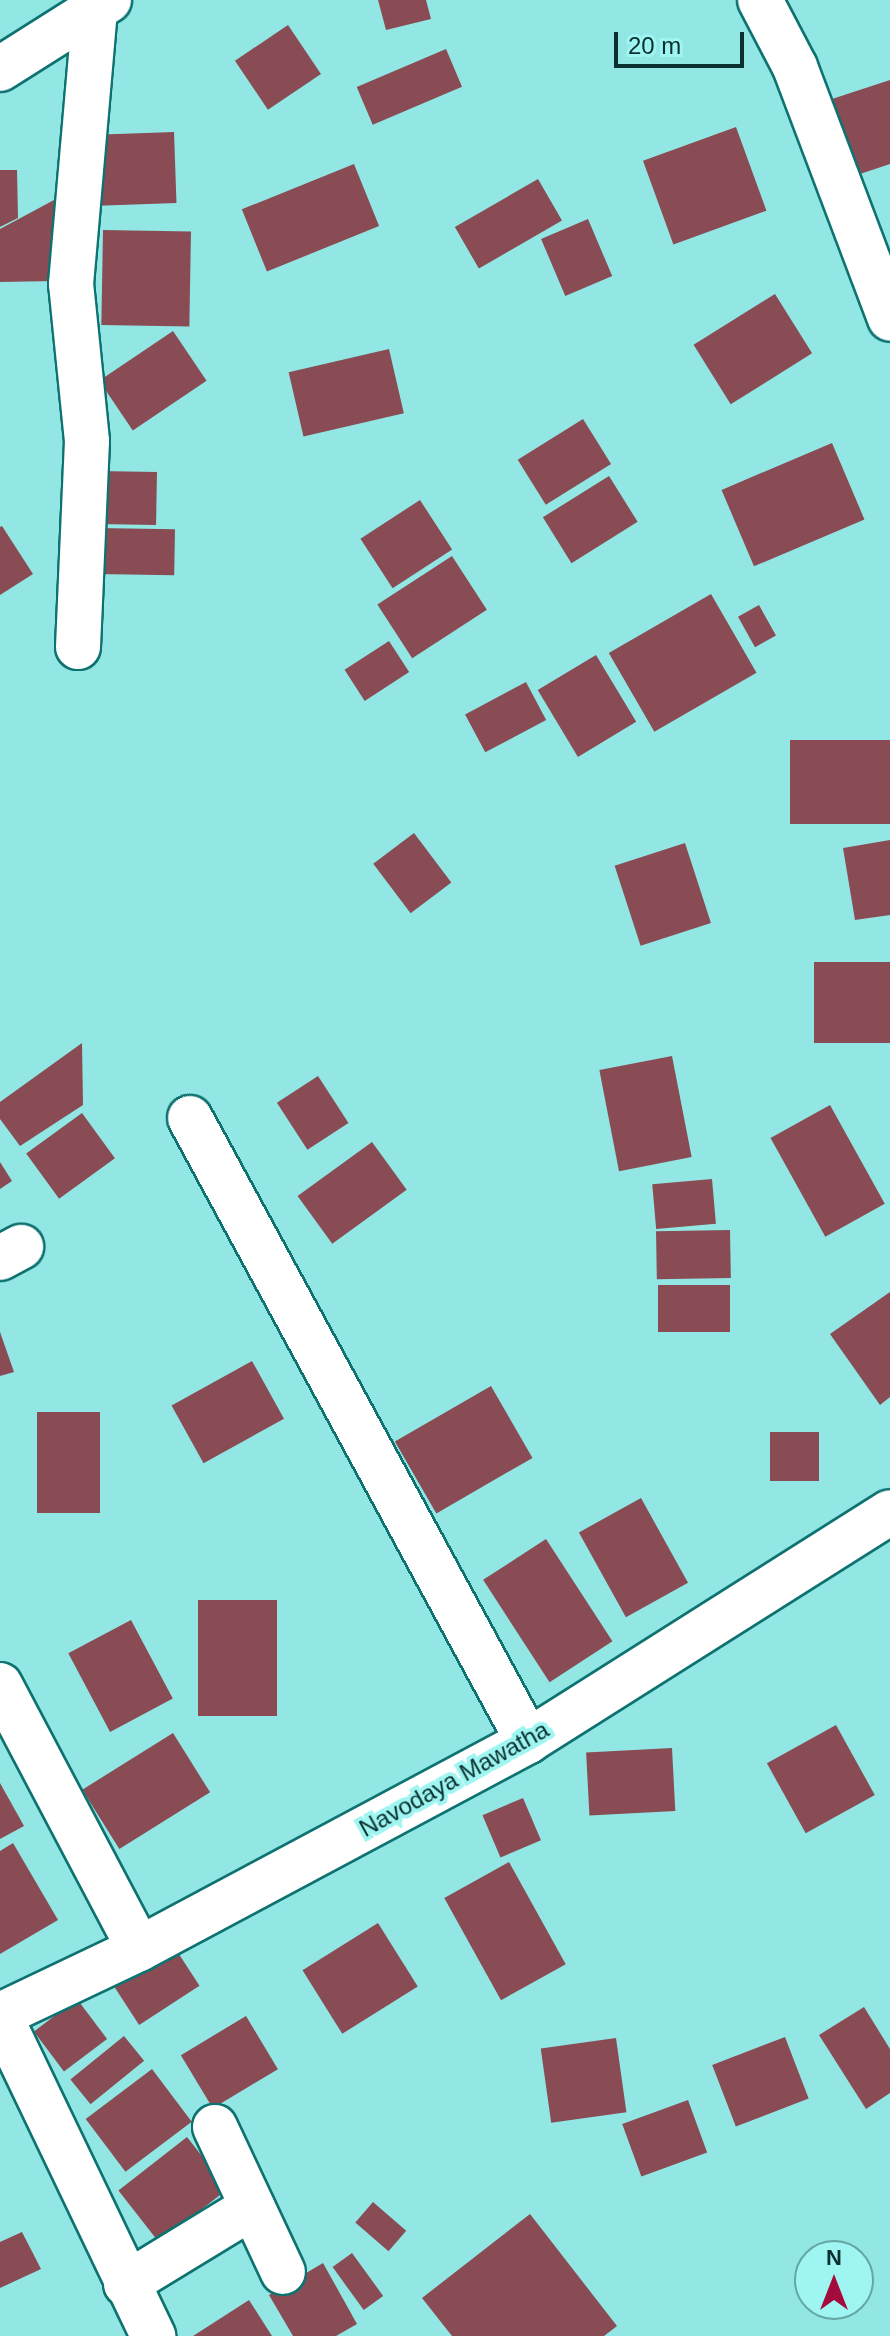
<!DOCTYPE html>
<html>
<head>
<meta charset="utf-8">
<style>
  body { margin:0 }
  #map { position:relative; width:890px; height:2336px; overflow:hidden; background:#92e7e4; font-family:Arial,sans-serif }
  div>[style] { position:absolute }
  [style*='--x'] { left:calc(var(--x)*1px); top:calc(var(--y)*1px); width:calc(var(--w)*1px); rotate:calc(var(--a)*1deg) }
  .building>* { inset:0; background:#894c54; transform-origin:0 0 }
  .roads { filter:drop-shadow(2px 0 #0d7270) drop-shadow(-2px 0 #0d7270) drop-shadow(0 2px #0d7270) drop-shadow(0 -2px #0d7270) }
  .minor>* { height:44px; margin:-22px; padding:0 22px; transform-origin:22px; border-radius:22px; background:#fff }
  span { translate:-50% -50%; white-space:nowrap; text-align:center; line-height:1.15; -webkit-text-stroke:8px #9ff5f1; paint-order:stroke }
  .street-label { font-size:24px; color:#0a302f }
  .north { position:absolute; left:794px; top:2240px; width:80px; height:80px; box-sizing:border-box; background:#9ff5f1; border:2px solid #63a6a3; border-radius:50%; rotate:0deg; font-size:22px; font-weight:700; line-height:32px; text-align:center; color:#0a302f }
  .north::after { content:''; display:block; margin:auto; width:28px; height:36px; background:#a50a3c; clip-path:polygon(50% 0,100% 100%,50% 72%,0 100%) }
  .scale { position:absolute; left:614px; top:32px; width:130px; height:36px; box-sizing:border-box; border:4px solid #0a302f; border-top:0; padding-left:10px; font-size:24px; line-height:28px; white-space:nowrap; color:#0a302f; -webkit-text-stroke:6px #9ff5f1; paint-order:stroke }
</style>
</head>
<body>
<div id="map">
  <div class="building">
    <i style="clip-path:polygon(378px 0,426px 0,431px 19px,386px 30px)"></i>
    <i style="left:288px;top:25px;width:59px;height:64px;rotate:56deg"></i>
    <i style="left:446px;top:49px;width:41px;height:97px;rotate:67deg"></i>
    <i style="clip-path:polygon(890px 80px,890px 164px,857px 175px,832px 99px)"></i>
    <i style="left:736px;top:127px;width:89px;height:99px;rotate:70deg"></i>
    <i style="left:174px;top:132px;width:71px;height:78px;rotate:88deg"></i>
    <i style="left:354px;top:164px;width:67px;height:121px;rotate:68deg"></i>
    <i style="clip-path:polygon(0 170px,17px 170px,18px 218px,0 227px)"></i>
    <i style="left:538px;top:179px;width:48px;height:96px;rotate:60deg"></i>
    <i style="clip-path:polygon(54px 200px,55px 281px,0 282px,0 229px)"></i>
    <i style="left:588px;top:219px;width:62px;height:51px;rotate:67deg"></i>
    <i style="left:103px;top:230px;width:88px;height:95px;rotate:1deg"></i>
    <i style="left:775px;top:294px;width:70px;height:96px;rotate:58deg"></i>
    <i style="left:173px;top:331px;width:60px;height:89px;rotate:56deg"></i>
    <i style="left:389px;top:349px;width:66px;height:103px;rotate:77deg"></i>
    <i style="left:583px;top:419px;width:53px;height:77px;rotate:58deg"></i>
    <i style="left:832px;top:443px;width:83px;height:120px;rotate:67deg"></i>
    <i style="left:97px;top:471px;width:60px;height:53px;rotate:1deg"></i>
    <i style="left:609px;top:476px;width:54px;height:78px;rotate:58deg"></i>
    <i style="left:420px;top:500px;width:59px;height:71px;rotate:57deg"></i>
    <i style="clip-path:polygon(2px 526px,33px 574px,0 595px,0 527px)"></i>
    <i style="left:98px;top:528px;width:77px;height:46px;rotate:1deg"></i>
    <i style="left:452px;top:556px;width:64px;height:89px;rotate:57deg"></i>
    <i style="left:711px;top:594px;width:91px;height:118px;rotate:60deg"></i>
    <i style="left:759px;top:605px;width:35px;height:24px;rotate:61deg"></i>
    <i style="left:389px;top:641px;width:37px;height:53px;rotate:57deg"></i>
    <i style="left:596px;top:655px;width:78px;height:68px;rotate:59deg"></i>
    <i style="left:526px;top:682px;width:43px;height:69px;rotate:62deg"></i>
    <i style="left:890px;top:740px;width:84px;height:100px;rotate:90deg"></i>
    <i style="left:414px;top:833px;width:62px;height:51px;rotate:53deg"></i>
    <i style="clip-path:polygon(890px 840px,890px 915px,855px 920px,843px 848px)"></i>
    <i style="left:685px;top:843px;width:84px;height:74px;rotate:72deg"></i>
    <i style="left:890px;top:962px;width:81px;height:76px;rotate:90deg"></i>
    <i style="clip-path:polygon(82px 1043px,83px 1105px,20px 1146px,0 1119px,0 1102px)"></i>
    <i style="left:672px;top:1056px;width:103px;height:74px;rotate:79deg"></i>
    <i style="left:318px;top:1076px;width:56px;height:49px;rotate:57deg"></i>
    <i style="left:830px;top:1105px;width:113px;height:68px;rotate:61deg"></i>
    <i style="left:82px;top:1113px;width:56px;height:69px;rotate:54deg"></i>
    <i style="left:372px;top:1142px;width:59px;height:92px;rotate:54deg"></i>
    <i style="clip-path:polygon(0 1162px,12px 1181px,0 1189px)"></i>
    <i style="left:712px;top:1179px;width:45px;height:60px;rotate:85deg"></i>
    <i style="left:730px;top:1230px;width:48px;height:74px;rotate:89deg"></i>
    <i style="left:658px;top:1285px;width:72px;height:47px"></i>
    <i style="clip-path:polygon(890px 1292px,890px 1397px,880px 1405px,830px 1334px)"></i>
    <i style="clip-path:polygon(0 1332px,14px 1372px,0 1376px)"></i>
    <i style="left:252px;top:1361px;width:66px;height:92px;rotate:61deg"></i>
    <i style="left:491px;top:1386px;width:83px;height:111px;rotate:60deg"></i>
    <i style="left:37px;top:1412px;width:63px;height:101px"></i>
    <i style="left:770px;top:1432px;width:49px;height:49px"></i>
    <i style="left:641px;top:1498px;width:97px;height:71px;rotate:61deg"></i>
    <i style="left:546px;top:1539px;width:122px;height:75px;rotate:57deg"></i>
    <i style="left:198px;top:1600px;width:79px;height:116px"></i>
    <i style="left:131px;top:1620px;width:89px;height:71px;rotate:62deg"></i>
    <i style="left:836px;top:1725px;width:80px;height:79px;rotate:61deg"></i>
    <i style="left:173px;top:1733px;width:70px;height:107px;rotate:58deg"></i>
    <i style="left:672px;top:1748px;width:63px;height:86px;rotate:87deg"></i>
    <i style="clip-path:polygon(0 1783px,24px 1826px,0 1839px)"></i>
    <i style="left:523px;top:1798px;width:46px;height:44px;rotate:67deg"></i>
    <i style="clip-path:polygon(13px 1843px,58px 1920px,0 1954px,0 1851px)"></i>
    <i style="left:509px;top:1862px;width:117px;height:74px;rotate:61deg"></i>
    <i style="left:378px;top:1923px;width:75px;height:89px;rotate:58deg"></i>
    <i style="left:175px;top:1948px;width:45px;height:72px;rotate:57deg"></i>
    <i style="left:77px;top:1999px;width:50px;height:54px;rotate:53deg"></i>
    <i style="clip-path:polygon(864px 2007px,890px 2049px,890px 2093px,866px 2109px,819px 2035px)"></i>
    <i style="left:246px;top:2016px;width:62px;height:76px;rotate:59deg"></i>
    <i style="left:124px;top:2036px;width:32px;height:69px;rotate:51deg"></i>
    <i style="left:785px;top:2037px;width:66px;height:78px;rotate:69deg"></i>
    <i style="left:616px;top:2038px;width:75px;height:76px;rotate:82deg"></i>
    <i style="left:152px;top:2069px;width:66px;height:83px;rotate:53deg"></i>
    <i style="left:688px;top:2100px;width:56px;height:70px;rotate:70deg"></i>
    <i style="left:187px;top:2137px;width:66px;height:87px;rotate:52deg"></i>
    <i style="left:373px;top:2202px;width:44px;height:27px;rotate:41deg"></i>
    <i style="clip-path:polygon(530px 2214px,617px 2326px,604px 2336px,452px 2336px,422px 2298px)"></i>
    <i style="clip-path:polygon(22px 2232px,41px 2269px,0 2288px,0 2242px)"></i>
    <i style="left:352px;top:2253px;width:53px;height:24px;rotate:54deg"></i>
    <i style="clip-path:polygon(323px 2263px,357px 2324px,336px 2336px,293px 2336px,269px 2295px)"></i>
    <i style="clip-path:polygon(249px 2300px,272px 2336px,193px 2336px)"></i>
  </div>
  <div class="roads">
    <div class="minor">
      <i style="--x:760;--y:0;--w:76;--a:62.4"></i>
      <i style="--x:795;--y:67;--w:269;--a:69.3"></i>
      <i style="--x:0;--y:69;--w:129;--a:-32.3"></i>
      <i style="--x:78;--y:647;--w:206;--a:-87.5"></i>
      <i style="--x:87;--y:441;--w:158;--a:-95.8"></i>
      <i style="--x:71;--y:284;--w:277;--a:-85"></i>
      <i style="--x:190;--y:1118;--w:709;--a:61.52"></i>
      <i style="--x:0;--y:1258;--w:24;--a:-28"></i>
      <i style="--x:0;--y:1685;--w:298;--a:62.2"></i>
      <i style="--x:0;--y:2015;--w:154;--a:-25.4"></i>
      <i style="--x:139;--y:1949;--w:441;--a:-28.1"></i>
      <i style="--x:528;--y:1741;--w:428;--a:-32.3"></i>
      <i style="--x:0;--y:2016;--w:355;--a:64.4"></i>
      <i style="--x:215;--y:2127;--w:160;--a:64.9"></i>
      <i style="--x:126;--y:2284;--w:148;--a:-31.4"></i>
    </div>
  </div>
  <div class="street-label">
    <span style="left:454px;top:1779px;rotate:-29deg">Navodaya Mawatha</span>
  </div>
  <div class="north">N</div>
  <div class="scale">20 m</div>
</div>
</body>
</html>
